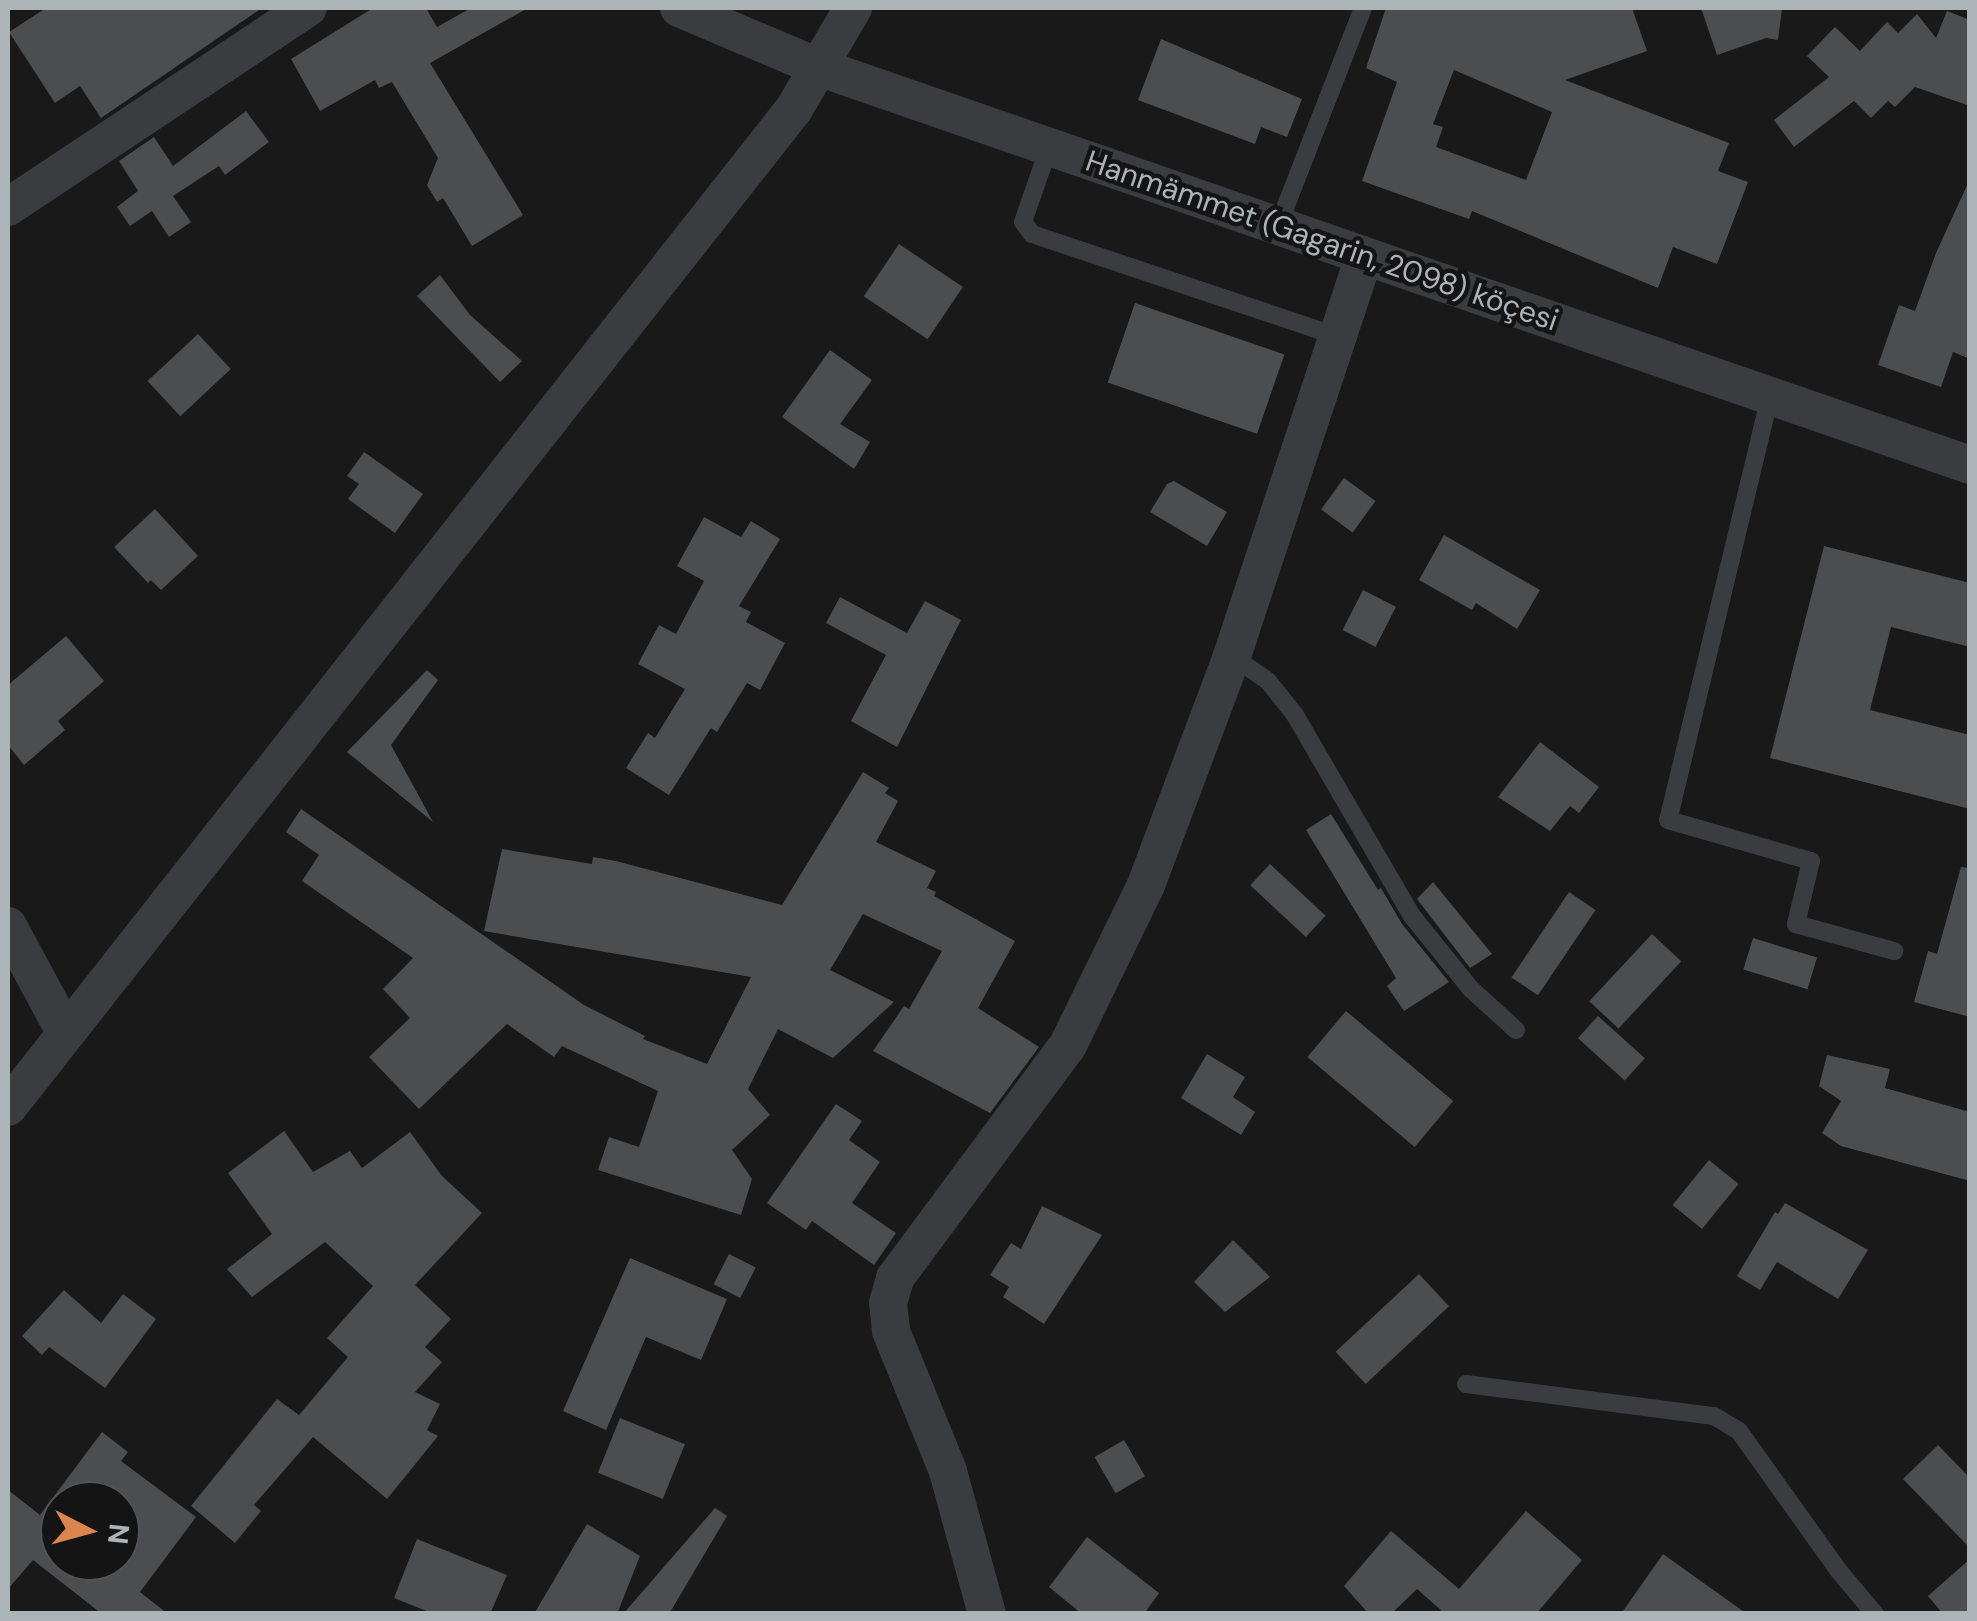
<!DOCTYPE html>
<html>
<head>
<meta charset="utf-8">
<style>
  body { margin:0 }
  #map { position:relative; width:1977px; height:1621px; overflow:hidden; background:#19191a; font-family:"DM Sans",sans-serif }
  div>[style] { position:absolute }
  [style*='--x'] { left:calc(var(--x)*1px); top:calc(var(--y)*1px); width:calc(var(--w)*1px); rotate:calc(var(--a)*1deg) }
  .building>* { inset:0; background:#4b4d4f; transform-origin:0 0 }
  .lane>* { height:18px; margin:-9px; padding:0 9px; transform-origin:9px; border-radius:9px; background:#3a3c3f }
  .street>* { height:38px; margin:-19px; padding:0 19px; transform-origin:19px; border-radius:19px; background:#3a3c3f }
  span { translate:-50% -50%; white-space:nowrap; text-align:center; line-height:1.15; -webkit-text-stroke:9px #141415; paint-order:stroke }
  .street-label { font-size:30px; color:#adb4b8 }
  .frame { position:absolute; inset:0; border:10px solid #adb4b8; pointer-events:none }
  .north { position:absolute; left:40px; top:1481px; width:100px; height:100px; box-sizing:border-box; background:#141415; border:2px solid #515456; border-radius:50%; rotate:96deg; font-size:28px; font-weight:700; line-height:40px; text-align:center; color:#adb4b8 }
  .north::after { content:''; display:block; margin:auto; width:35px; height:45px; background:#dc854f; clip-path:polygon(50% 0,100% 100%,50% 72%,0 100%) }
</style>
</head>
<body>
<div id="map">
  <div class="building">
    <i style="clip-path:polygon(46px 8px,262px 8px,101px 118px,80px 86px,55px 103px,9px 32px)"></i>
    <i style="clip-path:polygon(373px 8px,426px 8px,437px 27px,471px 8px,528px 8px,430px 63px,523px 215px,472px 246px,443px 198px,437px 202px,427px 185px,438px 158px,392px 82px,379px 88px,375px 80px,320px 111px,291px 59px)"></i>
    <i style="clip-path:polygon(evenodd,1386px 8px,1632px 8px,1647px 51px,1565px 80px,1729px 143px,1718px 171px,1748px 182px,1717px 264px,1673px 247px,1658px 288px,1472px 211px,1469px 219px,1362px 181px,1397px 82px,1366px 68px,1386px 8px,1454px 70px,1552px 112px,1526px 180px,1436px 147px,1443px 127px,1433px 124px,1454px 70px)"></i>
    <i style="clip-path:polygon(1701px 8px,1782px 8px,1778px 40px,1766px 38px,1717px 55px)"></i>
    <i style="clip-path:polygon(1947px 11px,1970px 20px,1970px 106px,1915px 87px,1895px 107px,1888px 101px,1871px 118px,1854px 101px,1794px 147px,1774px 120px,1829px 77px,1807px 56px,1835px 27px,1860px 51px,1887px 22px,1898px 33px,1917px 14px,1936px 38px)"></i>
    <i style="clip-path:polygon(1161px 39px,1302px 99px,1287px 137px,1261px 127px,1255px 144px,1138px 100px)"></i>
    <i style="clip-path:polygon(246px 111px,269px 142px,225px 175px,219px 166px,173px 196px,191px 222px,169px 237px,152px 211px,130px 226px,117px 207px,138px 191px,119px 161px,154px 137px,173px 166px)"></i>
    <i style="clip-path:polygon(1969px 181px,1970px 359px,1953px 352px,1941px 387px,1878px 365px,1899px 305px,1915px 311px,1936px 253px)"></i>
    <i style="left:899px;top:244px;width:77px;height:63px;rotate:34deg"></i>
    <i style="clip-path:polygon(440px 275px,470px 315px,522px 361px,500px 382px,417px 296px)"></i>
    <i style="left:1135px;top:303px;width:158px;height:84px;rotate:19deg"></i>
    <i style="left:198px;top:334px;width:48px;height:69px;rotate:47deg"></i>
    <i style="clip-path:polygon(830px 350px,872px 380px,840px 424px,870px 442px,854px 469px,782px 417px)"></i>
    <i style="clip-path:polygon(364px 452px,423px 494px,395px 533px,348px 499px,359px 484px,347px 476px)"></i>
    <i style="left:1344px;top:478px;width:39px;height:39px;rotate:36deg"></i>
    <i style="clip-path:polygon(1174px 481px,1227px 512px,1207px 546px,1150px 512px,1167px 484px)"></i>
    <i style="clip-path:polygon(155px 509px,198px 556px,161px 590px,151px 580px,148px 583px,114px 547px)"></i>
    <i style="clip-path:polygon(704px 517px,741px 537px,751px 521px,780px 539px,739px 606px,751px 612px,746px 622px,785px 643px,760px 690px,747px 683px,717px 732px,711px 728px,669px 795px,626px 768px,648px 733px,655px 738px,685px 689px,638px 664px,659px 625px,676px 634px,704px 581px,677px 566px)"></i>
    <i style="clip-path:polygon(1444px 535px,1540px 590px,1517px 629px,1476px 603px,1472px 610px,1419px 580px)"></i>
    <i style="clip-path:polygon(1824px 546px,1970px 583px,1970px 647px,1891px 627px,1870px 710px,1970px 735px,1970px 809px,1770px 758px)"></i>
    <i style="left:1363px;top:590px;width:37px;height:45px;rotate:27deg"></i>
    <i style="clip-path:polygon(840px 597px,907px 633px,925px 601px,961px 620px,897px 747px,851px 721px,886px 655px,826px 623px)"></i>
    <i style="clip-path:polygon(66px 636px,104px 681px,58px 721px,65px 730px,24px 765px,8px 745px,8px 685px)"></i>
    <i style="clip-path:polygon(427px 670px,438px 680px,391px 745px,433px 822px,347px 752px)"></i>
    <i style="clip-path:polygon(1540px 742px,1599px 787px,1579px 813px,1570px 806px,1550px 831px,1498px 797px)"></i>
    <i style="clip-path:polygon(863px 772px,889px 788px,885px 793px,898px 801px,876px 842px,936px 871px,927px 888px,936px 892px,934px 896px,1015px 941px,978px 1008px,1039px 1047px,990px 1113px,873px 1051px,904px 1006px,909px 1009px,942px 951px,863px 914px,830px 970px,894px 1002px,833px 1058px,778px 1029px,748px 1089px,770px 1115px,732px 1150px,752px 1179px,741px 1215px,598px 1170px,609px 1137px,639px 1147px,658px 1091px,562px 1046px,554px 1057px,507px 1024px,419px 1109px,369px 1057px,410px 1018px,383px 989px,413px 958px,302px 881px,319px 855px,286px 832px,301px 809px,584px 1005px,645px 1036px,643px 1039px,707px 1064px,751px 977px,484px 931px,502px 849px,592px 864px,593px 857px,616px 861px,782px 905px)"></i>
    <i style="clip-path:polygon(1331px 814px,1378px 890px,1381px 888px,1402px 924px,1449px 982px,1404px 1011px,1387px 986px,1396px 978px,1306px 830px)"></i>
    <i style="left:1270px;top:864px;width:76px;height:29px;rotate:43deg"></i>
    <i style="clip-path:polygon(1961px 867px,1970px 868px,1970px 1017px,1914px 1002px,1928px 951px,1937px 954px)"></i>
    <i style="clip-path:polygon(1433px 882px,1492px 954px,1470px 968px,1417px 899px)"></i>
    <i style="left:1569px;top:892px;width:32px;height:103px;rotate:34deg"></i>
    <i style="left:1652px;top:934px;width:40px;height:92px;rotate:43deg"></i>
    <i style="left:1753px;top:938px;width:67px;height:33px;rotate:17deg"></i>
    <i style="left:1346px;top:1011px;width:140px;height:60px;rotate:40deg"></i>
    <i style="left:1598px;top:1016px;width:63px;height:30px;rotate:42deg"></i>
    <i style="clip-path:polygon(1207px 1054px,1245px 1077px,1233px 1097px,1255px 1112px,1241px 1135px,1181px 1098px)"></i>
    <i style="clip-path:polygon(1827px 1055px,1890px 1069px,1885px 1088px,1970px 1112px,1970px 1181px,1841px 1146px,1822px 1133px,1841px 1101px,1819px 1086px)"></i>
    <i style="clip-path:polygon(836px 1104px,862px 1121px,849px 1140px,880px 1162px,852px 1203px,896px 1233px,874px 1265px,812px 1221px,806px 1230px,767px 1203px)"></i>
    <i style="clip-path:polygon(284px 1131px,313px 1172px,350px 1151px,362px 1168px,410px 1132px,442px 1176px,482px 1213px,415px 1285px,451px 1319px,425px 1347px,442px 1362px,415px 1392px,440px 1404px,427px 1430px,438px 1436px,387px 1499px,313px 1437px,254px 1505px,261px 1511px,235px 1543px,191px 1506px,277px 1399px,299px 1415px,348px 1357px,327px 1338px,373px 1286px,325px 1242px,252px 1297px,227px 1269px,272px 1234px,228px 1173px)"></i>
    <i style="left:1709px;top:1160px;width:38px;height:58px;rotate:39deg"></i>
    <i style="clip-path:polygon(1785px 1203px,1868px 1250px,1838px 1299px,1777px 1262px,1760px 1290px,1737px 1276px,1775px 1212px,1778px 1214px)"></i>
    <i style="clip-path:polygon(1042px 1206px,1102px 1235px,1044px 1324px,1003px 1297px,1009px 1287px,990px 1275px,1011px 1243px,1021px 1249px)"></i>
    <i style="clip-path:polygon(1233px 1240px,1270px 1277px,1225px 1312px,1194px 1282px)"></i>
    <i style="left:729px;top:1254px;width:30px;height:34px;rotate:27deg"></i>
    <i style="clip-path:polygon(630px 1258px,727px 1299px,701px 1360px,646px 1337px,606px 1430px,563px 1411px)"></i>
    <i style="left:1419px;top:1274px;width:44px;height:114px;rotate:47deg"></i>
    <i style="clip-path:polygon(64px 1290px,101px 1323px,123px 1294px,156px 1319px,105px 1388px,49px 1347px,42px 1355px,22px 1336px)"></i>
    <i style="left:620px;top:1418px;width:70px;height:59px;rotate:22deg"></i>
    <i style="clip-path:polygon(evenodd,102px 1432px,128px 1452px,121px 1461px,196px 1517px,140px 1592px,168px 1614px,102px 1614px,33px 1560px,8px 1589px,8px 1490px,40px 1515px,102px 1432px,60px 1501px,120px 1501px,120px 1561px,60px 1561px,60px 1501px)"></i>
    <i style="left:1124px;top:1440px;width:42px;height:34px;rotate:60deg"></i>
    <i style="clip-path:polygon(1938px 1445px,1970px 1478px,1970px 1548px,1903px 1479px)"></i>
    <i style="clip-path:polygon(715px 1508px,727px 1516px,669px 1614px,623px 1614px)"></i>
    <i style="clip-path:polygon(1526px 1511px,1582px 1560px,1536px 1614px,1438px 1614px,1441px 1610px,1417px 1589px,1391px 1614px,1369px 1614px,1344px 1586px,1391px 1531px,1459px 1589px)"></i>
    <i style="clip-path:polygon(587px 1524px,640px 1556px,617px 1614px,534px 1614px)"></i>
    <i style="clip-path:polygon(1087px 1537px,1159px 1593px,1144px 1614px,1082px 1614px,1049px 1587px)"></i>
    <i style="clip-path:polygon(417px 1539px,507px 1575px,490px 1614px,434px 1614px,394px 1598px)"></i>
    <i style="clip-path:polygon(1663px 1554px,1747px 1614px,1621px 1614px)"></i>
    <i style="clip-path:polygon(1970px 1559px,1970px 1614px,1943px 1614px,1928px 1596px)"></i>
  </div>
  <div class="lane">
    <i style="--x:1049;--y:147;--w:79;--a:109.1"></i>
    <i style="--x:1023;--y:222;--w:15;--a:53"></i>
    <i style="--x:1032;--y:234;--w:322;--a:18.5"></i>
    <i style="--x:1278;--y:226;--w:234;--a:-68.7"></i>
    <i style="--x:1770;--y:396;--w:436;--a:103.5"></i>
    <i style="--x:1668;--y:820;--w:149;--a:16"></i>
    <i style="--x:1811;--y:861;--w:65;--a:103.4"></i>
    <i style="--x:1796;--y:924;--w:102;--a:15.4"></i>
    <i style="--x:1232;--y:656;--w:44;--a:34.8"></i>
    <i style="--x:1268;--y:681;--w:43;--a:51.5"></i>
    <i style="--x:1295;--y:715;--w:233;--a:59.8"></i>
    <i style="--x:1412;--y:916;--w:94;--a:51.1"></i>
    <i style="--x:1471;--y:989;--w:61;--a:42.3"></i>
    <i style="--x:1466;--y:1384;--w:250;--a:7.4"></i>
    <i style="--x:1714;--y:1416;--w:29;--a:31"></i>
    <i style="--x:1739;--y:1431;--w:171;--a:54.5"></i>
    <i style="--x:1838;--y:1570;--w:57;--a:49.9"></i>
  </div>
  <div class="street">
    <i style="--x:679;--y:8;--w:151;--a:23"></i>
    <i style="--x:818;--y:67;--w:1219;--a:19.06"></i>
    <i style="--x:8;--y:207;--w:360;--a:-33.6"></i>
    <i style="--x:8;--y:926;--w:120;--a:61.7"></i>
    <i style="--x:8;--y:1107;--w:1270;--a:-51.78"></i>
    <i style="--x:794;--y:109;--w:117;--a:-59.7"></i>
    <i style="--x:987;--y:1614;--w:148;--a:-105.3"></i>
    <i style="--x:948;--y:1471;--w:151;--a:-112.2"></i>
    <i style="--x:891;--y:1331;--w:28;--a:-96"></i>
    <i style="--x:888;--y:1303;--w:26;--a:-74"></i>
    <i style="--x:895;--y:1278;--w:290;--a:-53.4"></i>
    <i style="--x:1068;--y:1045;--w:178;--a:-64"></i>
    <i style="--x:1146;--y:885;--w:245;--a:-69.4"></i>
    <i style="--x:1232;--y:656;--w:421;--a:-71.7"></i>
  </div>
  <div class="street-label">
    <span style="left:1322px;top:241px;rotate:19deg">Hanmämmet (Gagarin, 2098) köçesi</span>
  </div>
  <div class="frame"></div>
  <div class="north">N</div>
</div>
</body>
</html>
